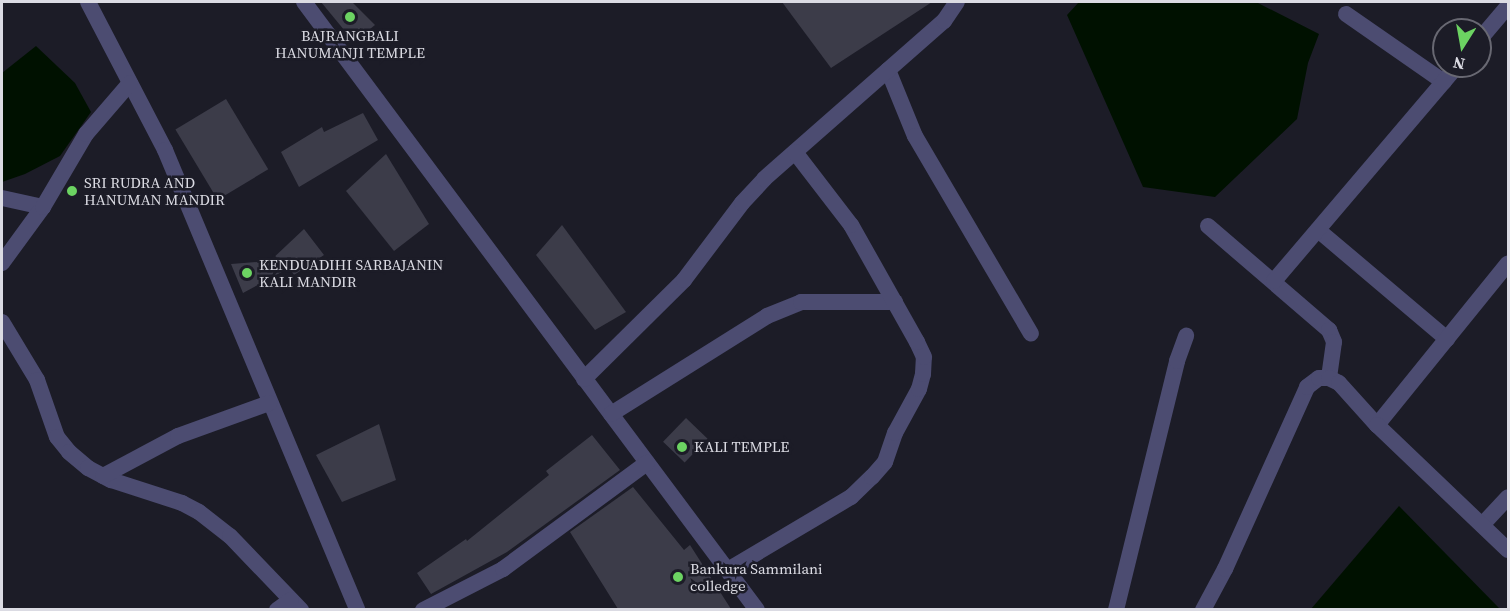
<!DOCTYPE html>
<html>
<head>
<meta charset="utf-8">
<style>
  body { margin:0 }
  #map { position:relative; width:1510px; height:611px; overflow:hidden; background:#1c1c27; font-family:"Source Serif 4",serif }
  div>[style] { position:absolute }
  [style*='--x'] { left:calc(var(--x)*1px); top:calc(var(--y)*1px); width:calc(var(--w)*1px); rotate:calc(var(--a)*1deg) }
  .water>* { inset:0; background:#010 }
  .building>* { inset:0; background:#3c3c49; transform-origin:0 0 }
  .minor>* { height:16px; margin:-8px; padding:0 8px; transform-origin:8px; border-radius:8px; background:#4c4c71 }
  .dots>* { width:16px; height:16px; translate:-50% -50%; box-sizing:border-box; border:3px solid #1c1c27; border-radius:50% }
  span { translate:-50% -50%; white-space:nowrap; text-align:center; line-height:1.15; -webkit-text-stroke:5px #1c1c27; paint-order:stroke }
  .poi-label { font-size:15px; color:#dbdbe3 }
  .left { translate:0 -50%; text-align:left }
  .frame { position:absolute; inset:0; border:3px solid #dbdbe3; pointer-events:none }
  .north { position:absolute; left:1432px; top:18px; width:60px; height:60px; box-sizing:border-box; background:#1c1c27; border:2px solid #686872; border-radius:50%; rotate:191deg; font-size:16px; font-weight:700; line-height:24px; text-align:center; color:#dbdbe3 }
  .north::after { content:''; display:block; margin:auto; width:21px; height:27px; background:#6cd362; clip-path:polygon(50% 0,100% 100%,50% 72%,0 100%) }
</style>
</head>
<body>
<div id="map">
  <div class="water">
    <i style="clip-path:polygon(1079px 2px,1256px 2px,1319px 34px,1308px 63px,1297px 119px,1215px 197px,1143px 187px,1067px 15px)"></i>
    <i style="clip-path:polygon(36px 46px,75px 83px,91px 112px,60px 156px,25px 174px,2px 182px,2px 73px)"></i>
    <i style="clip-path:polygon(1399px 506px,1500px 609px,1311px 609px)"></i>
  </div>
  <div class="building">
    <i style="clip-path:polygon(321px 2px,352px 2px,375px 25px,354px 42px)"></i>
    <i style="clip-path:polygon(782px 2px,932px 2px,831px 68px)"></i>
    <i style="left:226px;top:99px;width:82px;height:59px;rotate:59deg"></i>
    <i style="clip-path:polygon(363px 113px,378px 140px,299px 187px,281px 152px,322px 127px,324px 132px)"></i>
    <i style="clip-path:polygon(386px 154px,429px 224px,394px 251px,346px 191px)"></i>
    <i style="clip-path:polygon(562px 225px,626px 312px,595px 330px,536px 255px)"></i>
    <i style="clip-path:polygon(304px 229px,324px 255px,294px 275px,289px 268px,243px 293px,231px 264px,270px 261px)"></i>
    <i style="left:686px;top:418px;width:30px;height:33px;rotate:44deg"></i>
    <i style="clip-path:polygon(379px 424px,396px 480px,342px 502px,316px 455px)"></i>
    <i style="clip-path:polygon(592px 435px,620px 470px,507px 552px,431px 594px,417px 573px,466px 539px,467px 541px,549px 475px,546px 471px)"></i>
    <i style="clip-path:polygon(633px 487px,684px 550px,690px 545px,731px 609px,618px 609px,570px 532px)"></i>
  </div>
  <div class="minor">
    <i style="--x:88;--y:2;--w:167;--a:62.5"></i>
    <i style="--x:165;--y:150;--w:498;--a:67.3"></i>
    <i style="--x:304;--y:2;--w:758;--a:53.31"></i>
    <i style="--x:1346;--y:14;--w:119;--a:34.8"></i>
    <i style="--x:1480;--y:39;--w:43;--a:-49.7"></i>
    <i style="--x:888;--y:70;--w:71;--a:67.8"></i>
    <i style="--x:915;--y:136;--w:229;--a:59.6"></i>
    <i style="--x:2;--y:198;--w:42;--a:12.4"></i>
    <i style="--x:1208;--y:226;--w:160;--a:40.7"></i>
    <i style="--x:1329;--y:330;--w:13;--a:67"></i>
    <i style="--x:1334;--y:342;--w:36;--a:98"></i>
    <i style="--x:1318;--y:230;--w:169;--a:40.2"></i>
    <i style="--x:2;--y:263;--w:69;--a:-53.8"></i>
    <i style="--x:43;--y:207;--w:85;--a:-59.5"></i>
    <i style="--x:86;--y:134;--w:67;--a:-49.2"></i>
    <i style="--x:1274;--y:281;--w:282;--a:-49.6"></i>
    <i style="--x:2;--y:322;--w:68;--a:58.9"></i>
    <i style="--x:37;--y:380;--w:60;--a:70.7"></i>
    <i style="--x:57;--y:437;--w:19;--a:51"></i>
    <i style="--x:69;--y:452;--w:25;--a:40"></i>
    <i style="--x:88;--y:468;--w:26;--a:28"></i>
    <i style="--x:111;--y:480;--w:75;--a:17.9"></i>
    <i style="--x:182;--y:503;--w:19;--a:28"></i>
    <i style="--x:199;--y:512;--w:39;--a:38"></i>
    <i style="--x:230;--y:536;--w:103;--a:46.2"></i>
    <i style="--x:584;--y:379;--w:141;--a:-44.7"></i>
    <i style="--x:684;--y:280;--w:96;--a:-53"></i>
    <i style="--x:742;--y:203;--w:33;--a:-47"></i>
    <i style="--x:764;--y:179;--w:240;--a:-41.3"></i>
    <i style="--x:944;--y:21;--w:23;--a:-56"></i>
    <i style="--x:611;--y:414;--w:184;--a:-32.1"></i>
    <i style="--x:767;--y:316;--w:37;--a:-22"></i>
    <i style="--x:801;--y:302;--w:94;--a:0"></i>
    <i style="--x:1377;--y:425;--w:208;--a:-51"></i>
    <i style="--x:103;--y:476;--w:85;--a:-28.1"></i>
    <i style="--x:178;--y:436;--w:97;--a:-19.9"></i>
    <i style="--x:1482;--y:525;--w:38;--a:-47"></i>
    <i style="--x:728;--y:570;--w:143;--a:-30.7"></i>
    <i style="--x:851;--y:497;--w:29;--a:-44"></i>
    <i style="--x:872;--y:477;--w:20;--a:-49"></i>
    <i style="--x:885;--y:462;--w:31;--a:-71"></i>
    <i style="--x:895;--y:433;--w:50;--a:-61.4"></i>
    <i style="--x:919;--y:389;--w:16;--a:-75"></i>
    <i style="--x:923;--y:374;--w:17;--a:-87"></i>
    <i style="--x:924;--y:357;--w:17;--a:-115"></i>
    <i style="--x:917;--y:342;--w:134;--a:-119.4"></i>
    <i style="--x:851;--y:225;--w:92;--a:-127.5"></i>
    <i style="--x:277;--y:610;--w:17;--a:-36"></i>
    <i style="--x:423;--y:610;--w:90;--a:-27.1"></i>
    <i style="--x:503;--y:569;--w:179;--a:-36.4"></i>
    <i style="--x:1116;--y:610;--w:256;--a:-76.2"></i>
    <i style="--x:1177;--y:361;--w:27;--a:-70"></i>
    <i style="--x:1203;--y:610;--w:47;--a:-61.8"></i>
    <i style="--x:1225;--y:569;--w:200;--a:-65.7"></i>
    <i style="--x:1307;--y:387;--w:15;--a:-37"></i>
    <i style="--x:1319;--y:378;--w:10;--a:0"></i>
    <i style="--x:1329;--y:378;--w:11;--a:27"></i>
    <i style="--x:1339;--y:383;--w:57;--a:47.9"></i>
    <i style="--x:1377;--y:425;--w:181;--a:43.7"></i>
  </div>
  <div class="dots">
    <i style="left:350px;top:17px;background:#6cd362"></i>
    <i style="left:72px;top:191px;background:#6cd362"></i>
    <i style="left:247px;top:273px;background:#6cd362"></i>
    <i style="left:682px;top:447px;background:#6cd362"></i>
    <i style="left:678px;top:577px;background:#6cd362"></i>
  </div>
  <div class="poi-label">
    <span style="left:350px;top:44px">BAJRANGBALI<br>HANUMANJI TEMPLE</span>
    <span class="left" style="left:84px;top:191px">SRI RUDRA AND<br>HANUMAN MANDIR</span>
    <span class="left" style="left:259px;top:273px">KENDUADIHI SARBAJANIN<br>KALI MANDIR</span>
    <span class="left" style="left:694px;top:447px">KALI TEMPLE</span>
    <span class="left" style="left:690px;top:577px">Bankura Sammilani<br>colledge</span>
  </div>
  <div class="frame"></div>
  <div class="north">N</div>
</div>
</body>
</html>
